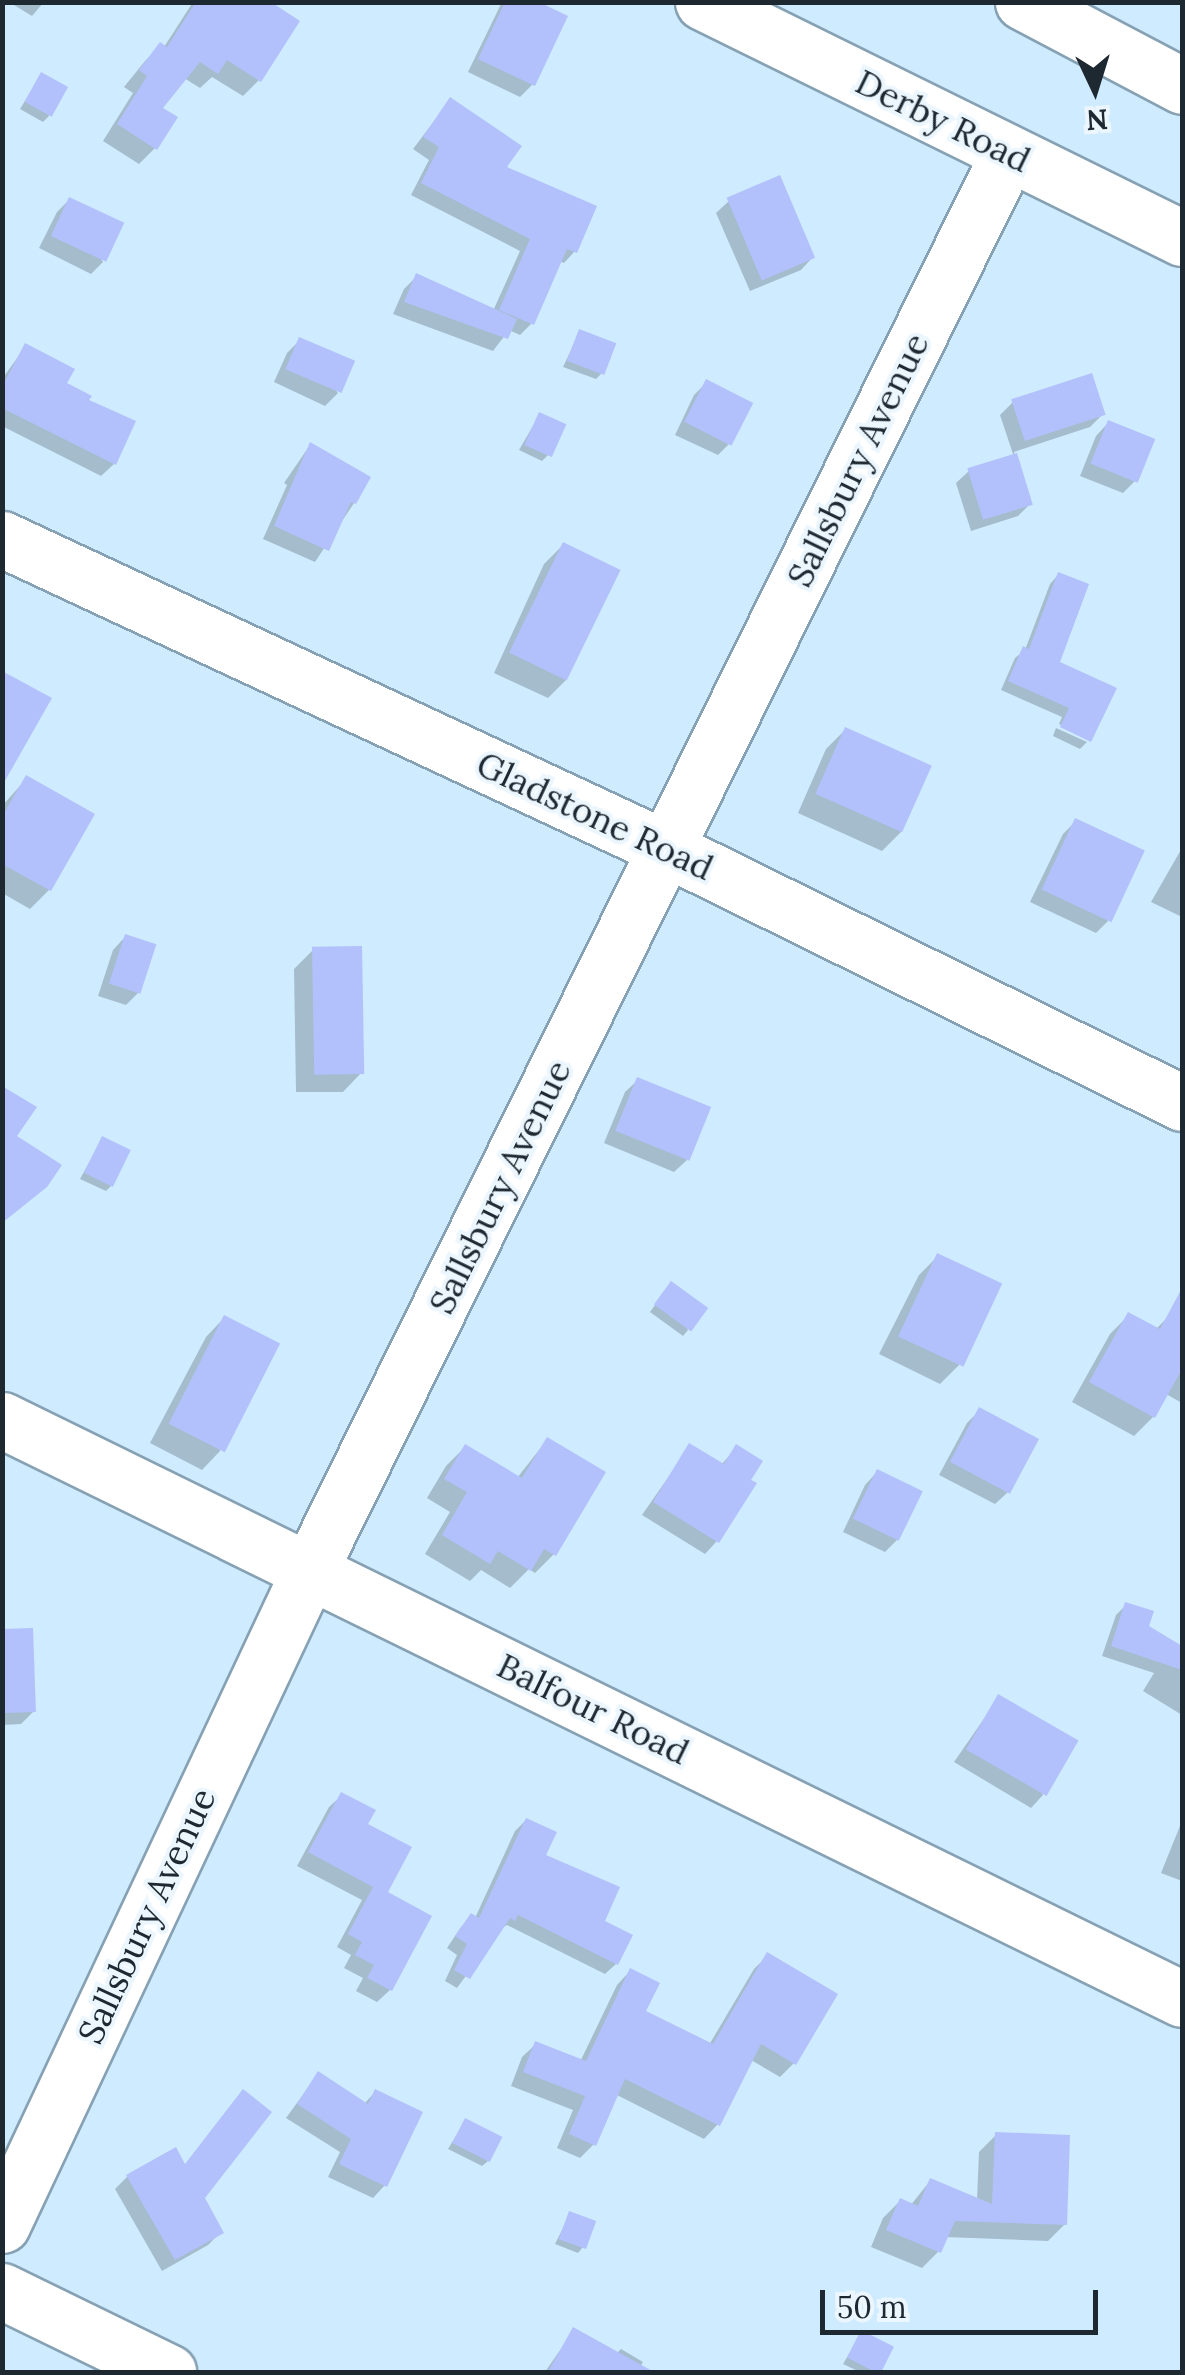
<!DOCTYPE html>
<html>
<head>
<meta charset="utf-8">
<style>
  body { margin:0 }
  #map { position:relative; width:1185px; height:2375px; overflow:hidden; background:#cfebff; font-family:Lora,serif }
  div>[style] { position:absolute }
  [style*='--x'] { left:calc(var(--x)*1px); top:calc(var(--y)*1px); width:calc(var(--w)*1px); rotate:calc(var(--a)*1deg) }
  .shadow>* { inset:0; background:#0003 }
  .building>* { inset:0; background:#b2c1fc; transform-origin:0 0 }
  .roads { filter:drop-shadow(2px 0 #86a1b3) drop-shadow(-2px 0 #86a1b3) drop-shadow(0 2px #86a1b3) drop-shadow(0 -2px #86a1b3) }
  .minor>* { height:55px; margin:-27.5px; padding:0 27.5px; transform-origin:27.5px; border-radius:27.5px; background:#fff }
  span { translate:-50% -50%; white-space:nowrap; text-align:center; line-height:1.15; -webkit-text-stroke:8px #ebf6fe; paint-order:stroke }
  .street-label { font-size:35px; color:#1e2830 }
  .frame { position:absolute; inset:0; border:5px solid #1e2830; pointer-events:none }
  .north { position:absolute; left:1045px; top:40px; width:100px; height:100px; -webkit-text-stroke:8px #ebf6fe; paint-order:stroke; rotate:176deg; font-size:28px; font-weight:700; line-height:40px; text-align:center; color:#1e2830 }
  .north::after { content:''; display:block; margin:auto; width:35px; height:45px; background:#1e2830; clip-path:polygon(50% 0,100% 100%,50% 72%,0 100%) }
  .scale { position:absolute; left:820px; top:2290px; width:278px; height:45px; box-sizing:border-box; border:5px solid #1e2830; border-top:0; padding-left:12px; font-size:30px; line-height:35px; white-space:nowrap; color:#1e2830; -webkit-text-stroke:8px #ebf6fe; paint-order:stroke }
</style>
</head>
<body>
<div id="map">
  <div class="shadow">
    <i style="clip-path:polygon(9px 2px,44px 2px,32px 16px)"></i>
    <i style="clip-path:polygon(193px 2px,266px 2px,259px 80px,243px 96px,212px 77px,200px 88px,184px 78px,160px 108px,155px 148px,139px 164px,103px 141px,133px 93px,124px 87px,145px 61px,161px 45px,164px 47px)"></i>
    <i style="clip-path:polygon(502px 2px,534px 2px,533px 84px,520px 97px,468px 72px)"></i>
    <i style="clip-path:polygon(41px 75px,49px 116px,43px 122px,20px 109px)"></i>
    <i style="clip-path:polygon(450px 100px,575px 251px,564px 263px,559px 261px,532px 323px,520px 335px,509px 330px,493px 351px,393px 314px,404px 289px,417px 276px,493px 311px,520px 251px,411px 195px,429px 160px,413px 149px)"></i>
    <i style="clip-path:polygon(69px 200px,103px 262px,91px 274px,39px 248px,57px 212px)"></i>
    <i style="clip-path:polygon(729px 201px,813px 257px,801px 270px,750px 291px,716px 213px)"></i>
    <i style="clip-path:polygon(580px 331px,602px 373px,596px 379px,563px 367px)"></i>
    <i style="clip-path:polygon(300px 340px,338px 393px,325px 406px,274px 382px,287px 353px)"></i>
    <i style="clip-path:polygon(26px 346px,86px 401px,114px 464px,101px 476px,2px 426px,2px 379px)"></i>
    <i style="clip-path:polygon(707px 382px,730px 443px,718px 455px,675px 435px,694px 395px)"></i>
    <i style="clip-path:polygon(1013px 402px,1103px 414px,1090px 427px,1014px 452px,1030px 504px,1018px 516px,971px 531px,956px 483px,969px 471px,1014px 457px,1000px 415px)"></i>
    <i style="clip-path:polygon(540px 414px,548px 455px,542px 461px,519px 450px)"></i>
    <i style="clip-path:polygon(1108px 423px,1136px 480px,1123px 493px,1080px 476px,1096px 436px)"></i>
    <i style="clip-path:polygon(310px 445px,354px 503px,315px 562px,263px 539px,287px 485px,284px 483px)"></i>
    <i style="clip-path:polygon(563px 545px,567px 679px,548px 698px,494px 673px,544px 564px)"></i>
    <i style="clip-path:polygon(1058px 575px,1056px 664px,1089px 738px,1059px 724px,1062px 717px,1001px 690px,1015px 658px,1025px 650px,1050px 584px)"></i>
    <i style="clip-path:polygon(1056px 728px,1087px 742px,1080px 749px,1053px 736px)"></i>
    <i style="clip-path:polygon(845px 730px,901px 832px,882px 851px,798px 813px,826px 749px)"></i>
    <i style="clip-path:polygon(27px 778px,91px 815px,49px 890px,30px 909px,2px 893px,2px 806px)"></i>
    <i style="clip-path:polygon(1076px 821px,1108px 921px,1096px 933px,1030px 902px,1063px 834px)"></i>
    <i style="clip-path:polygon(1182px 848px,1182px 917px,1151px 902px)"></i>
    <i style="clip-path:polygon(125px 937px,139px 992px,126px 1005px,98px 996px,113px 950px)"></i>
    <i style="clip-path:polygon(313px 950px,362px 1072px,343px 1092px,296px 1092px,294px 969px)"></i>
    <i style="clip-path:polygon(638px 1080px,687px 1160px,674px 1172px,604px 1143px,625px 1092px)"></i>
    <i style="clip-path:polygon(102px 1139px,112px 1185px,106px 1191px,80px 1179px)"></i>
    <i style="clip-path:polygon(938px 1256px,959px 1365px,940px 1384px,879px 1354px,919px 1275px)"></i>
    <i style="clip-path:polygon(666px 1290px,688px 1330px,683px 1336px,650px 1312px)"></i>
    <i style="clip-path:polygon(1129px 1315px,1155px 1330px,1170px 1315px,1182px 1322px,1182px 1403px,1166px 1394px,1153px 1417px,1134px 1436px,1072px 1402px,1110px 1334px)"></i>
    <i style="clip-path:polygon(224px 1318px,220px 1451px,202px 1470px,150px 1443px,206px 1337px)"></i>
    <i style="clip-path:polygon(980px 1410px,1008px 1492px,995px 1504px,939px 1475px,967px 1423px)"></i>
    <i style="clip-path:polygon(547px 1440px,554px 1554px,535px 1573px,529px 1569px,510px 1588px,481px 1570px,470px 1581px,425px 1554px,450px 1512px,427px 1498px,446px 1466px,465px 1447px,517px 1478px)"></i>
    <i style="clip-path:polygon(690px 1446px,721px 1465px,737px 1447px,717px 1541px,705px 1554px,642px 1515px)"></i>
    <i style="clip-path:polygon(877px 1472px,920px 1492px,898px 1539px,885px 1552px,843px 1532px,865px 1485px)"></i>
    <i style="clip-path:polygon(1126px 1605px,1146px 1627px,1182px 1649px,1182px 1715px,1143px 1691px,1154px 1673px,1102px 1656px,1116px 1615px)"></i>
    <i style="clip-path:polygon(2px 1631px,34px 1711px,21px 1724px,2px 1725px)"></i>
    <i style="clip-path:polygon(999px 1697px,1043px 1795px,1031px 1808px,954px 1762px)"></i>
    <i style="clip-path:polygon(342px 1795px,365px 1825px,385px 1893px,428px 1917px,390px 1990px,377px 2002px,356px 1991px,363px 1978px,344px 1968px,351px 1955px,337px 1947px,362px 1900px,297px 1866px,329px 1807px)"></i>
    <i style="clip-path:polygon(526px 1820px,543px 1856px,601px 1922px,616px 1964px,605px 1974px,507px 1925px,500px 1929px,457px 1988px,445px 1981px,457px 1955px,447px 1948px,461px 1927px,475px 1918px,515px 1831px)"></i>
    <i style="clip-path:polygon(1182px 1821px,1182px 1881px,1161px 1873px)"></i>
    <i style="clip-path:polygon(768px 1955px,794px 2063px,780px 2077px,751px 2060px,717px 2125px,704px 2139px,615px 2094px,594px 2144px,580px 2158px,557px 2148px,573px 2110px,511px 2086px,522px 2057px,536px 2044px,580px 2062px,617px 1985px,630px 1971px,643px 2012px,709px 2045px,754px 1969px)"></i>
    <i style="clip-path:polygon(318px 2074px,364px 2104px,375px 2092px,385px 2185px,373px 2198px,328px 2177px,340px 2152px,286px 2118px)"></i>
    <i style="clip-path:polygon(465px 2121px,488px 2161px,482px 2166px,448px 2149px)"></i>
    <i style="clip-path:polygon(996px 2135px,1065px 2224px,1048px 2241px,945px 2237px,939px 2251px,922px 2268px,871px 2247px,883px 2218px,900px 2201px,910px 2206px,930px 2181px,977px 2200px,979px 2152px)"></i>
    <i style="clip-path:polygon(127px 2177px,202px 2198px,221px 2232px,208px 2245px,162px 2271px,115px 2189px)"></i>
    <i style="clip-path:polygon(570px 2214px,583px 2247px,578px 2253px,555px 2244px)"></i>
    <i style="clip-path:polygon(574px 2330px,616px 2354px,621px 2349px,643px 2362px,637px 2372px,545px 2372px)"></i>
    <i style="clip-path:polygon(861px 2334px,890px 2348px,878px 2372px,860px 2372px,843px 2364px)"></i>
  </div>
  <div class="building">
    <i style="clip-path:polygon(196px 2px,271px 2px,300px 21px,261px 82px,227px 60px,218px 74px,200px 62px,163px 108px,178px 117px,157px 150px,117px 124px,147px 76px,139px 70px,160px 42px,167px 47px)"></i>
    <i style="clip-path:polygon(505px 2px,539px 2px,568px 16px,535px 86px,478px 59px)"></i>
    <i style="left:41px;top:72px;width:31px;height:34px;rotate:29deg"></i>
    <i style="clip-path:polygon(450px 97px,522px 146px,507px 167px,597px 206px,577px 253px,567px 249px,534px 325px,499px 310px,530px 239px,421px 183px,439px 147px,423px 137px)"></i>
    <i style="left:780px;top:175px;width:90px;height:58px;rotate:67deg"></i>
    <i style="left:69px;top:197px;width:61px;height:43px;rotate:25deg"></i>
    <i style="clip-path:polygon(416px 273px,517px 319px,508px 339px,404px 302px)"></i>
    <i style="left:579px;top:329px;width:40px;height:34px;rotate:21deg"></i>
    <i style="left:299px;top:337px;width:61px;height:35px;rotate:23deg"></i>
    <i style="clip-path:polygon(25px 343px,75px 369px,67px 383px,92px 396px,89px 400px,136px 421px,116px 465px,2px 408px,2px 387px)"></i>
    <i style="left:1092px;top:373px;width:44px;height:85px;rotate:72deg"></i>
    <i style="left:706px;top:379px;width:53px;height:48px;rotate:27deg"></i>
    <i style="left:539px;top:412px;width:30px;height:36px;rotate:24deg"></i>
    <i style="left:1108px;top:420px;width:51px;height:47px;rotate:22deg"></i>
    <i style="clip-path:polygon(310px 442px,371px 477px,356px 504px,351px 502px,329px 551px,274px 526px)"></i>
    <i style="left:1017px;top:453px;width:54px;height:52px;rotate:73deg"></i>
    <i style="left:563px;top:542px;width:64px;height:123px;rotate:26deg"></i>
    <i style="clip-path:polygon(1058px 572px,1089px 584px,1060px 662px,1117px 688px,1091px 742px,1060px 727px,1069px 708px,1008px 681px,1023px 646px,1029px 649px)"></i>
    <i style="clip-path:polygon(2px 671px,52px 698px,2px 786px)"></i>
    <i style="left:845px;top:727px;width:95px;height:73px;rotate:24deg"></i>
    <i style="clip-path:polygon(26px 775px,95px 814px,51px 891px,2px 864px,2px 817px)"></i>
    <i style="left:1075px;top:818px;width:77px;height:79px;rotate:25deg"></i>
    <i style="left:125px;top:934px;width:33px;height:52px;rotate:18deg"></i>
    <i style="left:362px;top:946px;width:128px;height:50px;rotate:89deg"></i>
    <i style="left:637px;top:1077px;width:80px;height:58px;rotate:22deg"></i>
    <i style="clip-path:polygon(2px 1086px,37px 1107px,17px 1136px,62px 1165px,47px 1187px,2px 1223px)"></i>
    <i style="left:102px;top:1136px;width:32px;height:41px;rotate:26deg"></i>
    <i style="left:937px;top:1253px;width:72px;height:92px;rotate:25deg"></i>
    <i style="left:671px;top:1281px;width:46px;height:29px;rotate:36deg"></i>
    <i style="clip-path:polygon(1182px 1288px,1182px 1369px,1155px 1418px,1089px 1382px,1128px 1312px,1160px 1329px)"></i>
    <i style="left:224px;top:1315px;width:63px;height:122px;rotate:27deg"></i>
    <i style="left:979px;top:1407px;width:68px;height:62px;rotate:28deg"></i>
    <i style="clip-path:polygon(547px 1437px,606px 1472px,556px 1556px,544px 1549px,531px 1571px,498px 1551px,490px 1564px,442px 1535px,467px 1492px,444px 1479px,465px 1444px,522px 1478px)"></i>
    <i style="clip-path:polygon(689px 1443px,724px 1464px,736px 1444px,763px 1461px,751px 1480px,757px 1483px,719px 1543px,653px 1502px)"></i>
    <i style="left:877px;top:1469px;width:51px;height:55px;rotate:26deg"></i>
    <i style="clip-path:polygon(1125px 1602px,1154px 1611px,1149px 1626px,1182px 1646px,1182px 1670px,1111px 1646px)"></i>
    <i style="left:33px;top:1628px;width:84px;height:31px;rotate:88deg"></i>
    <i style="left:998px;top:1694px;width:93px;height:64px;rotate:30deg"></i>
    <i style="clip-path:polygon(341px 1792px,376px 1810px,368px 1824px,412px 1847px,388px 1892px,432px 1916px,392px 1991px,367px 1978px,374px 1965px,355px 1955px,362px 1942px,348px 1934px,373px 1887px,308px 1852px)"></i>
    <i style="clip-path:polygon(526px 1818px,557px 1832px,546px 1855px,620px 1887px,605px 1921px,633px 1935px,618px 1965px,518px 1915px,515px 1921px,510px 1918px,470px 1979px,454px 1970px,467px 1944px,455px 1936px,471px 1913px,479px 1918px)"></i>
    <i style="clip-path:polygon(767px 1952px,838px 1994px,796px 2065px,761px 2044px,720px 2126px,625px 2079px,596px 2146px,569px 2134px,585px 2096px,523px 2072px,535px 2041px,586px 2061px,630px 1968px,660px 1983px,646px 2011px,713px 2044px)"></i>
    <i style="clip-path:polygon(318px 2071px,368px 2104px,375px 2089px,423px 2112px,387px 2187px,339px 2164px,351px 2139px,297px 2104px)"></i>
    <i style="clip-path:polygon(243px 2089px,272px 2112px,205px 2198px,224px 2233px,175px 2260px,126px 2175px,176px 2147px,185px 2164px)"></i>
    <i style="left:465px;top:2118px;width:42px;height:28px;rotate:27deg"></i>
    <i style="clip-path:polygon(995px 2132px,1070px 2135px,1067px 2225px,955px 2221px,941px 2253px,886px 2230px,900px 2198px,918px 2206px,930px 2178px,992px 2204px)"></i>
    <i style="left:569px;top:2211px;width:29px;height:30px;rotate:20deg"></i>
    <i style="clip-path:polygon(573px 2327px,654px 2372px,548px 2372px)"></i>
    <i style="left:861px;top:2330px;width:37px;height:31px;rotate:27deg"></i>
  </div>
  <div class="roads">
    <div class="minor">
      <i style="--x:703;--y:2;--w:534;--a:26.23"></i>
      <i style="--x:1023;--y:2;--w:180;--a:27.8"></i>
      <i style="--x:2;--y:539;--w:734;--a:24.99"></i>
      <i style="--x:667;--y:849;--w:574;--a:26.25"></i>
      <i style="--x:2;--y:1420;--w:1314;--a:26.14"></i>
      <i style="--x:2;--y:2225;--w:725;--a:-64.85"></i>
      <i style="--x:310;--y:1569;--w:1578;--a:-63.74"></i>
      <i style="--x:2;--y:2291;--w:185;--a:26"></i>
    </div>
  </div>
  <div class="street-label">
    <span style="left:943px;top:121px;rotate:26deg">Derby Road</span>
    <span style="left:858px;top:460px;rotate:-64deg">Sallsbury Avenue</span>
    <span style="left:595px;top:816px;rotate:25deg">Gladstone Road</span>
    <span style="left:500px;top:1187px;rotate:-64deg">Sallsbury Avenue</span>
    <span style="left:593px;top:1709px;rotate:26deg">Balfour Road</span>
    <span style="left:147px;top:1916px;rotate:-65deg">Sallsbury Avenue</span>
  </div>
  <div class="frame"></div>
  <div class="north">N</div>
  <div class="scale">50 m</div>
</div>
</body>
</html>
